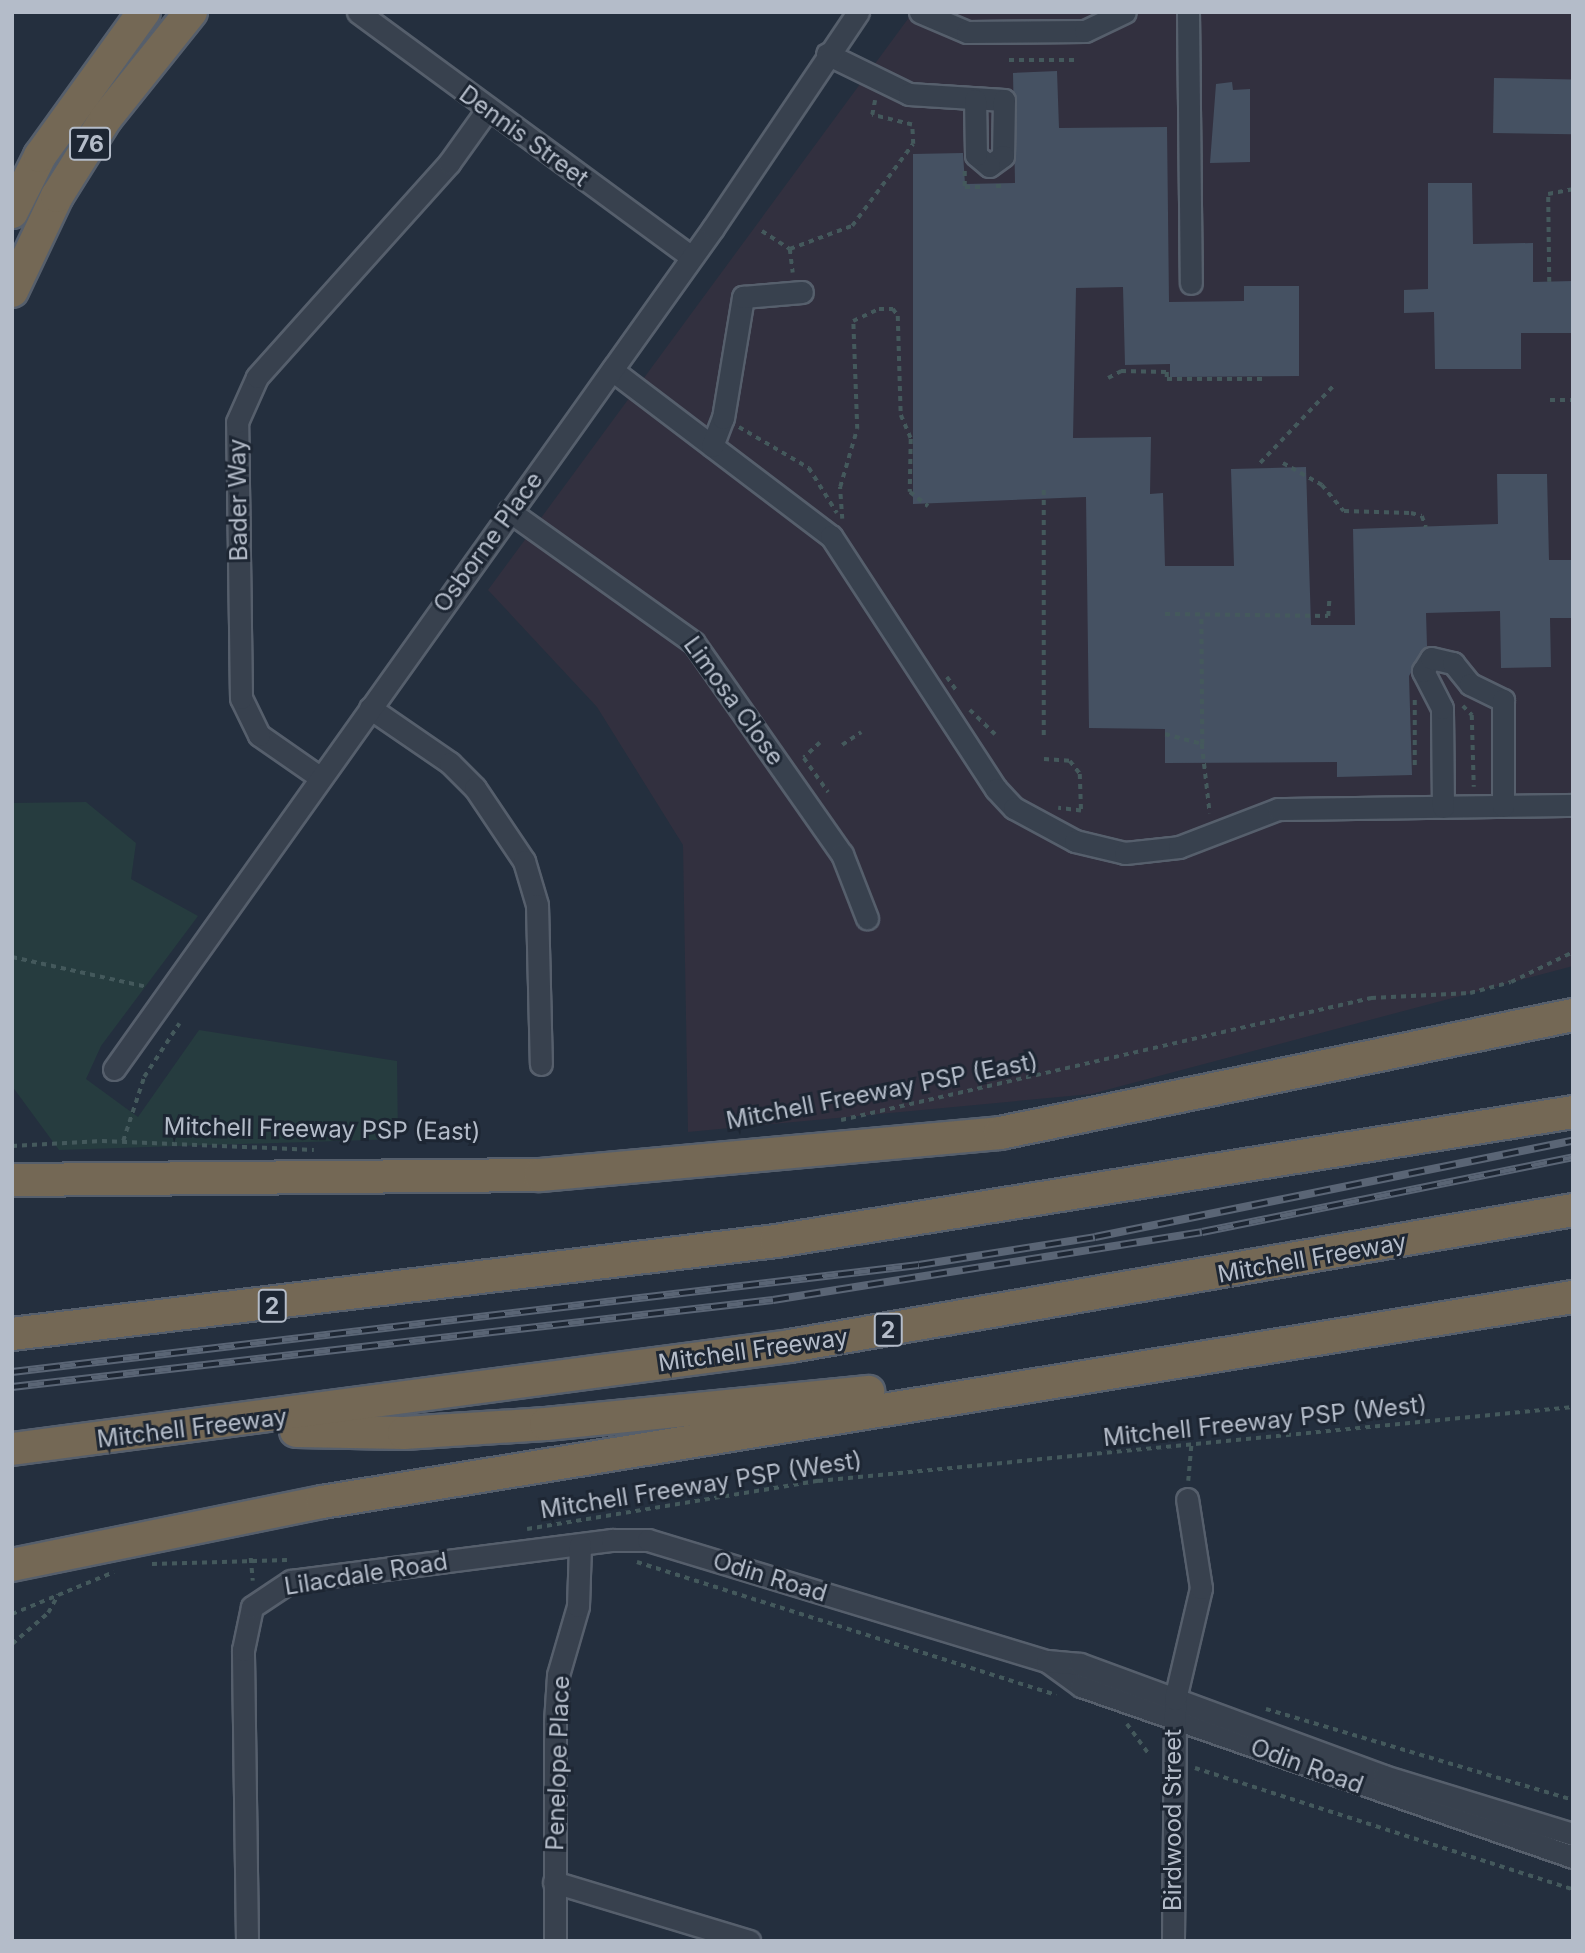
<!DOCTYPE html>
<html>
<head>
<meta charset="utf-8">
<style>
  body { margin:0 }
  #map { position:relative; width:1585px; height:1953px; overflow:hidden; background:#242f3e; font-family:Inter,sans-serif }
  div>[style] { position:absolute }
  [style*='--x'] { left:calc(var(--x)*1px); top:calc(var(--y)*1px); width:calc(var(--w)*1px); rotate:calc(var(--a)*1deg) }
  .medical>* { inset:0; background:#32303f }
  .green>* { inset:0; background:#263c3f }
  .building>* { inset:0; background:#455162; transform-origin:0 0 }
  .path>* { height:3.5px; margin-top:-1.75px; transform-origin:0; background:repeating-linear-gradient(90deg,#44595c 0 5px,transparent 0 10px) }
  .roads { filter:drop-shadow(2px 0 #565f6c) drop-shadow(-2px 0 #565f6c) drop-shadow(0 2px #565f6c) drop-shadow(0 -2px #565f6c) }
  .minor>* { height:21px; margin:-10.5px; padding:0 10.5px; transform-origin:10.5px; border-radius:10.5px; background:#38414e }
  .highway>* { height:32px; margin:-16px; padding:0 16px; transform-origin:16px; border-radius:16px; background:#746855 }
  .rail>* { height:8px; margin-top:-4px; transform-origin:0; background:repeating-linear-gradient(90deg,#1d2633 0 16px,#5a6575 0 32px); box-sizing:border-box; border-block:2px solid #5a6575 }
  span { translate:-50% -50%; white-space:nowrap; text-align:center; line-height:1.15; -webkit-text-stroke:6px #1d2633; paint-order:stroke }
  .shield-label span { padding:2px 5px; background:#1d2633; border:2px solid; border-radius:5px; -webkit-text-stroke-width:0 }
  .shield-label { font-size:23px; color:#b4bcc9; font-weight:700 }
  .street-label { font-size:24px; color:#b4bcc9 }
  .frame { position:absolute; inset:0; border:14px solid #b4bcc9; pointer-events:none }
</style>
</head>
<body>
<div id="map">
  <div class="medical">
    <i style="clip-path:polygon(913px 12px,1573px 12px,1573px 966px,1091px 1094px,688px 1132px,683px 845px,597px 707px,488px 590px)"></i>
  </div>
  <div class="green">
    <i style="clip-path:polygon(86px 802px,136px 843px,131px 879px,198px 916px,101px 1046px,86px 1079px,138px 1117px,199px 1030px,397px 1061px,398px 1139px,59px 1150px,12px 1086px,12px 803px)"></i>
  </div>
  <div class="building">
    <i style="clip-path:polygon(1057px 71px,1059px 128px,1167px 127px,1169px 302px,1244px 301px,1244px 286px,1299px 286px,1299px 376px,1170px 377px,1170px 364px,1125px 365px,1123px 287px,1076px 288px,1073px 438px,1151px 437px,1150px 494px,1163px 493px,1165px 566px,1234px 566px,1231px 469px,1306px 467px,1311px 625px,1355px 625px,1353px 529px,1498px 524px,1497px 474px,1547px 474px,1549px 560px,1573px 560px,1573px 618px,1550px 618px,1551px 667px,1501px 668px,1500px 611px,1426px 613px,1427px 646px,1409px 676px,1412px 775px,1337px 777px,1337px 762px,1165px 763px,1165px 729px,1089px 728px,1086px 497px,913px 504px,913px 154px,963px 153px,965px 184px,1015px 183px,1013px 73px)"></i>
    <i style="left:1494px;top:78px;width:79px;height:55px;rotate:1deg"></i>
    <i style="clip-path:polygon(1232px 82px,1233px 90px,1250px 89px,1250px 162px,1210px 163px,1216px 84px)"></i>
    <i style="clip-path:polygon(1428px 183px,1472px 183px,1473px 244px,1533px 243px,1533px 282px,1573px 281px,1573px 333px,1521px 333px,1521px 369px,1435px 369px,1434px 312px,1404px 313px,1404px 290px,1428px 289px)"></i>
  </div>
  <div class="path">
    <i style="--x:1009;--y:60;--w:67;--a:0"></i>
    <i style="--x:965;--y:171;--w:16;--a:90"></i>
    <i style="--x:965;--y:187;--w:20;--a:0"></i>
    <i style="--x:996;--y:186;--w:10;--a:0"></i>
    <i style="--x:762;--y:231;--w:33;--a:33"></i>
    <i style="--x:790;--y:249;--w:24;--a:83"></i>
    <i style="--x:790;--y:249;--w:66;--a:-20.4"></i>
    <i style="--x:852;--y:226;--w:102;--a:-53.4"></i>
    <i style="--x:913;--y:144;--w:19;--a:-93"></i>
    <i style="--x:912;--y:125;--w:41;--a:-166"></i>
    <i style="--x:872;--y:115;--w:15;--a:-79"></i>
    <i style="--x:1549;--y:282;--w:88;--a:-90.7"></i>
    <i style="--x:1548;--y:194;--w:25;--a:-11"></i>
    <i style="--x:1108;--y:378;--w:15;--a:-28"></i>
    <i style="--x:1121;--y:371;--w:46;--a:1.2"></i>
    <i style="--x:1167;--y:372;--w:7;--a:90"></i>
    <i style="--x:1167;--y:379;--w:96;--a:0"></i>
    <i style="--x:1550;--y:400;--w:23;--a:0"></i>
    <i style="--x:739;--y:427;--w:81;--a:30.4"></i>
    <i style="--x:809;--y:468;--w:53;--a:58.1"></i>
    <i style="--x:1260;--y:463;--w:106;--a:-46.5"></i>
    <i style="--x:1283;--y:463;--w:45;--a:29.4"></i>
    <i style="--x:1322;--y:485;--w:34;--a:50"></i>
    <i style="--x:1344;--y:511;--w:67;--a:1.7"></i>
    <i style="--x:1411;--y:513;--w:11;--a:15"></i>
    <i style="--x:1422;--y:516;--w:12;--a:70"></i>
    <i style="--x:1044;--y:490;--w:246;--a:90"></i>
    <i style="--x:842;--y:519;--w:32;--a:-94"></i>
    <i style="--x:840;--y:487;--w:60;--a:-73.7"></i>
    <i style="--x:857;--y:429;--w:108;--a:-92.1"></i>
    <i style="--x:853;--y:321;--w:29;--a:-25"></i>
    <i style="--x:879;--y:309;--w:14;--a:0"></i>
    <i style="--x:893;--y:309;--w:9;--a:54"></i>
    <i style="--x:898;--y:316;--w:99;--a:88.3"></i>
    <i style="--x:901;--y:415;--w:26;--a:67"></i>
    <i style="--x:911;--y:439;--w:53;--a:91.1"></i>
    <i style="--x:910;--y:492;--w:23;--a:38"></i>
    <i style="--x:1165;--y:614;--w:163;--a:0.7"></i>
    <i style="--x:1328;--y:616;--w:16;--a:-86"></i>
    <i style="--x:947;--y:677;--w:16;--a:55"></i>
    <i style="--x:1415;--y:700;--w:67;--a:90"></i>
    <i style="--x:1463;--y:706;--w:13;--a:45"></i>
    <i style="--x:1472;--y:715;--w:72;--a:88.4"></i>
    <i style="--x:970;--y:710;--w:35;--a:44"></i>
    <i style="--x:1165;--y:734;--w:38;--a:15"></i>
    <i style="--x:1202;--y:744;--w:129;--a:-90.4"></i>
    <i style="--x:820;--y:743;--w:22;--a:137"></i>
    <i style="--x:804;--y:758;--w:42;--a:54.8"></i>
    <i style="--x:1202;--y:744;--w:70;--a:83.5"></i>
    <i style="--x:842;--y:745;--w:23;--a:-34"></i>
    <i style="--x:1044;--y:759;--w:26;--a:4"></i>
    <i style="--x:1070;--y:761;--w:16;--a:52"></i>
    <i style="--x:1080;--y:774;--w:37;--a:88"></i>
    <i style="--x:1081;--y:811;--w:23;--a:-173"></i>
    <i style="--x:12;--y:957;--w:138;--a:12.5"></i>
    <i style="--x:841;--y:1120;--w:544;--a:-12.96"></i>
    <i style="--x:1371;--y:998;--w:99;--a:-2.9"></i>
    <i style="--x:1470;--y:993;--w:42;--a:-15"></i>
    <i style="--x:1511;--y:982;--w:69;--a:-25.8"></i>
    <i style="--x:123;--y:1141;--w:67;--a:-71.8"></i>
    <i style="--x:144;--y:1077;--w:64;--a:-56.6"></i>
    <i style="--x:12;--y:1146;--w:90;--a:-3.2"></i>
    <i style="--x:102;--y:1141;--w:212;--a:2.4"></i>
    <i style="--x:1188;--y:1481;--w:37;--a:-85"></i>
    <i style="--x:527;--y:1529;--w:295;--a:-9.4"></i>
    <i style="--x:818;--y:1481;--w:759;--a:-5.6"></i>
    <i style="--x:251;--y:1558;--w:23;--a:85"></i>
    <i style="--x:637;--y:1562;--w:440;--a:17.6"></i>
    <i style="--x:152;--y:1564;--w:135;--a:-1.7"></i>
    <i style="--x:12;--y:1614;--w:110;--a:-22.4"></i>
    <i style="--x:12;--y:1644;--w:48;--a:-40.7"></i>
    <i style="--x:48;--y:1613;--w:21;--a:-61"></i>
    <i style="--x:1266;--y:1709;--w:320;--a:16.5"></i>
    <i style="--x:1127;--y:1724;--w:39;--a:54"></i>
    <i style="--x:1195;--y:1768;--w:397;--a:17.8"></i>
  </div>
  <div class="roads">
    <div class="minor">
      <i style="--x:358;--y:12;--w:413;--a:36.3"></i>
      <i style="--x:920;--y:12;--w:51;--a:23.1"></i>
      <i style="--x:967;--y:32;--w:118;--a:-0.5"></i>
      <i style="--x:1085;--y:31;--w:44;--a:-25.4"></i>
      <i style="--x:1188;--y:12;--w:271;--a:89.4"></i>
      <i style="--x:827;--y:54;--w:91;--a:26"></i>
      <i style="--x:909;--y:94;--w:95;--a:3.6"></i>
      <i style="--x:1004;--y:100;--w:56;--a:91"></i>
      <i style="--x:1003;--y:156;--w:17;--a:144"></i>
      <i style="--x:989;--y:166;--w:17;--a:-140"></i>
      <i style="--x:976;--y:155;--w:55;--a:-91"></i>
      <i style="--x:612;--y:370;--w:275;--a:37.2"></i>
      <i style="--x:831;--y:536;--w:302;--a:56.9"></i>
      <i style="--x:996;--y:789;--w:26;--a:47"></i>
      <i style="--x:1014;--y:808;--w:69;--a:28.4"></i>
      <i style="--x:1075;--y:841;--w:51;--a:13.5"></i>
      <i style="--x:1125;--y:853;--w:54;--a:-6.3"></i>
      <i style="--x:1179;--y:847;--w:106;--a:-21"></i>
      <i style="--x:1278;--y:809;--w:295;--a:-0.8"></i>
      <i style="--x:712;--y:446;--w:30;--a:-69"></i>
      <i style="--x:723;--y:418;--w:123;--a:-80.6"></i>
      <i style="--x:743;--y:297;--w:59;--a:-4.8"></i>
      <i style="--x:509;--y:511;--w:227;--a:35.5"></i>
      <i style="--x:694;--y:643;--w:258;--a:55"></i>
      <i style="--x:842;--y:854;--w:69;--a:68.7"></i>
      <i style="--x:370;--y:708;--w:97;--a:34.5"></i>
      <i style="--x:450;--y:763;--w:35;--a:45"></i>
      <i style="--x:475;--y:788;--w:88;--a:56.1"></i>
      <i style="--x:524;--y:861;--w:46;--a:73.5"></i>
      <i style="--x:537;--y:905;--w:159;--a:88.6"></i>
      <i style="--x:318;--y:776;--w:72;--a:-145.2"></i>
      <i style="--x:259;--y:735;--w:41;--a:-115.9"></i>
      <i style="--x:241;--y:698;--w:276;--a:-90.8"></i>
      <i style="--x:237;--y:422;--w:49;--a:-66"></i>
      <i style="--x:257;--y:377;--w:288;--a:-48.1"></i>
      <i style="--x:449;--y:163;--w:65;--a:-54.4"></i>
      <i style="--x:1443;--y:807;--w:99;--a:-90.6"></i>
      <i style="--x:1442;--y:708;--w:42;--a:-117.2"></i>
      <i style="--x:1423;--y:671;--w:15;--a:-58"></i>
      <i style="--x:1431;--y:658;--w:23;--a:13"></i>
      <i style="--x:1453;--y:663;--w:27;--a:51"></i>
      <i style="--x:1470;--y:684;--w:37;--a:26"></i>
      <i style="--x:1503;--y:700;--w:106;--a:90"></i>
      <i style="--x:114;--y:1069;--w:1033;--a:-54.54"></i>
      <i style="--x:713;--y:228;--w:260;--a:-56.1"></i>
      <i style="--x:1048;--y:1662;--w:41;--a:36"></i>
      <i style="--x:1081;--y:1686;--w:521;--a:19.17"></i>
      <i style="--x:554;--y:1882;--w:204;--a:16.8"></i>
      <i style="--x:247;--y:1941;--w:291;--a:-90.8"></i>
      <i style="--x:243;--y:1650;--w:44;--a:-78.2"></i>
      <i style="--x:252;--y:1607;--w:47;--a:-33.7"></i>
      <i style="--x:291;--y:1581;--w:324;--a:-7.3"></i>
      <i style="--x:612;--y:1540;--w:36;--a:0"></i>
      <i style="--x:648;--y:1540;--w:417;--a:16.9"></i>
      <i style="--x:1047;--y:1661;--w:33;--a:5"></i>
      <i style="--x:1080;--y:1664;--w:324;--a:20.2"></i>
      <i style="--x:1384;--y:1776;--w:198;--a:17.1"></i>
      <i style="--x:555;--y:1941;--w:219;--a:-90"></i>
      <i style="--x:555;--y:1722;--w:47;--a:-86.3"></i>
      <i style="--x:558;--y:1675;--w:72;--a:-73.8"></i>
      <i style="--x:578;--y:1606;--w:61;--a:-88.1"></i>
      <i style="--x:1173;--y:1941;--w:242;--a:-89.5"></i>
      <i style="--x:1175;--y:1699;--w:114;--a:-76.8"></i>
      <i style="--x:1201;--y:1588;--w:90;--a:-98.9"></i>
    </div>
    <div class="highway">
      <i style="--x:12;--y:212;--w:63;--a:-63.4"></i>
      <i style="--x:40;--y:156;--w:178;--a:-54.2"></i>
      <i style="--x:12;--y:291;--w:105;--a:-64.7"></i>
      <i style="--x:57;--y:196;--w:92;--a:-57.9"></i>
      <i style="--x:106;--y:118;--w:136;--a:-51.3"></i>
      <i style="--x:12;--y:1180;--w:528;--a:-0.54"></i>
      <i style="--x:540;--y:1175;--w:462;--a:-5.2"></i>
      <i style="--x:1000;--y:1133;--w:585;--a:-11.64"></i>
      <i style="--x:12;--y:1334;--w:770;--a:-6.94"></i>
      <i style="--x:776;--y:1241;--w:807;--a:-9.19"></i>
      <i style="--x:296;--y:1431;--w:108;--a:1.1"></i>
      <i style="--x:404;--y:1433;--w:142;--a:-3.6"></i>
      <i style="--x:546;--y:1424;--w:324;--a:-5.7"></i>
      <i style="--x:12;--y:1449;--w:785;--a:-7.54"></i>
      <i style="--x:790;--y:1346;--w:795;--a:-9.85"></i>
      <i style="--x:12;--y:1565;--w:316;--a:-11.5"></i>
      <i style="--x:322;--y:1502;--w:1268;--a:-9.31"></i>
    </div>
  </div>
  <div class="rail">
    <i style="--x:12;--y:1372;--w:913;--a:-6.73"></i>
    <i style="--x:919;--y:1265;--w:178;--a:-9"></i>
    <i style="--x:1095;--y:1237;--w:488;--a:-11.4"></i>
    <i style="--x:12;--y:1387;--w:766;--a:-6.52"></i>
    <i style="--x:773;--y:1300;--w:434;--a:-9"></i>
    <i style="--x:1202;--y:1232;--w:379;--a:-11.4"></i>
  </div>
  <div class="shield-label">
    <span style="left:90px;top:144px">76</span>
    <span style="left:272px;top:1306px">2</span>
    <span style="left:888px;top:1330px">2</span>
  </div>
  <div class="street-label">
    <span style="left:524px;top:136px;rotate:36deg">Dennis Street</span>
    <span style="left:238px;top:500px;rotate:-91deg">Bader Way</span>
    <span style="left:488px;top:542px;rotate:-54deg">Osborne Place</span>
    <span style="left:734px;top:701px;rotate:54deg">Limosa Close</span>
    <span style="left:882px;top:1091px;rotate:-11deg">Mitchell Freeway PSP (East)</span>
    <span style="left:322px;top:1129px;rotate:1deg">Mitchell Freeway PSP (East)</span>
    <span style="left:1312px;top:1258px;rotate:-10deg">Mitchell Freeway</span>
    <span style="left:753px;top:1350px;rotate:-8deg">Mitchell Freeway</span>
    <span style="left:1265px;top:1421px;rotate:-6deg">Mitchell Freeway PSP (West)</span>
    <span style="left:192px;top:1428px;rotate:-7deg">Mitchell Freeway</span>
    <span style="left:701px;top:1485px;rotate:-9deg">Mitchell Freeway PSP (West)</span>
    <span style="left:366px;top:1574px;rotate:-9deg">Lilacdale Road</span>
    <span style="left:770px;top:1577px;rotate:17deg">Odin Road</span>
    <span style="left:558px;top:1763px;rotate:-88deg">Penelope Place</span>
    <span style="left:1307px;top:1766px;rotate:20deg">Odin Road</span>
    <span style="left:1173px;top:1820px;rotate:-90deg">Birdwood Street</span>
  </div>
  <div class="frame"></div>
</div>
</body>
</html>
